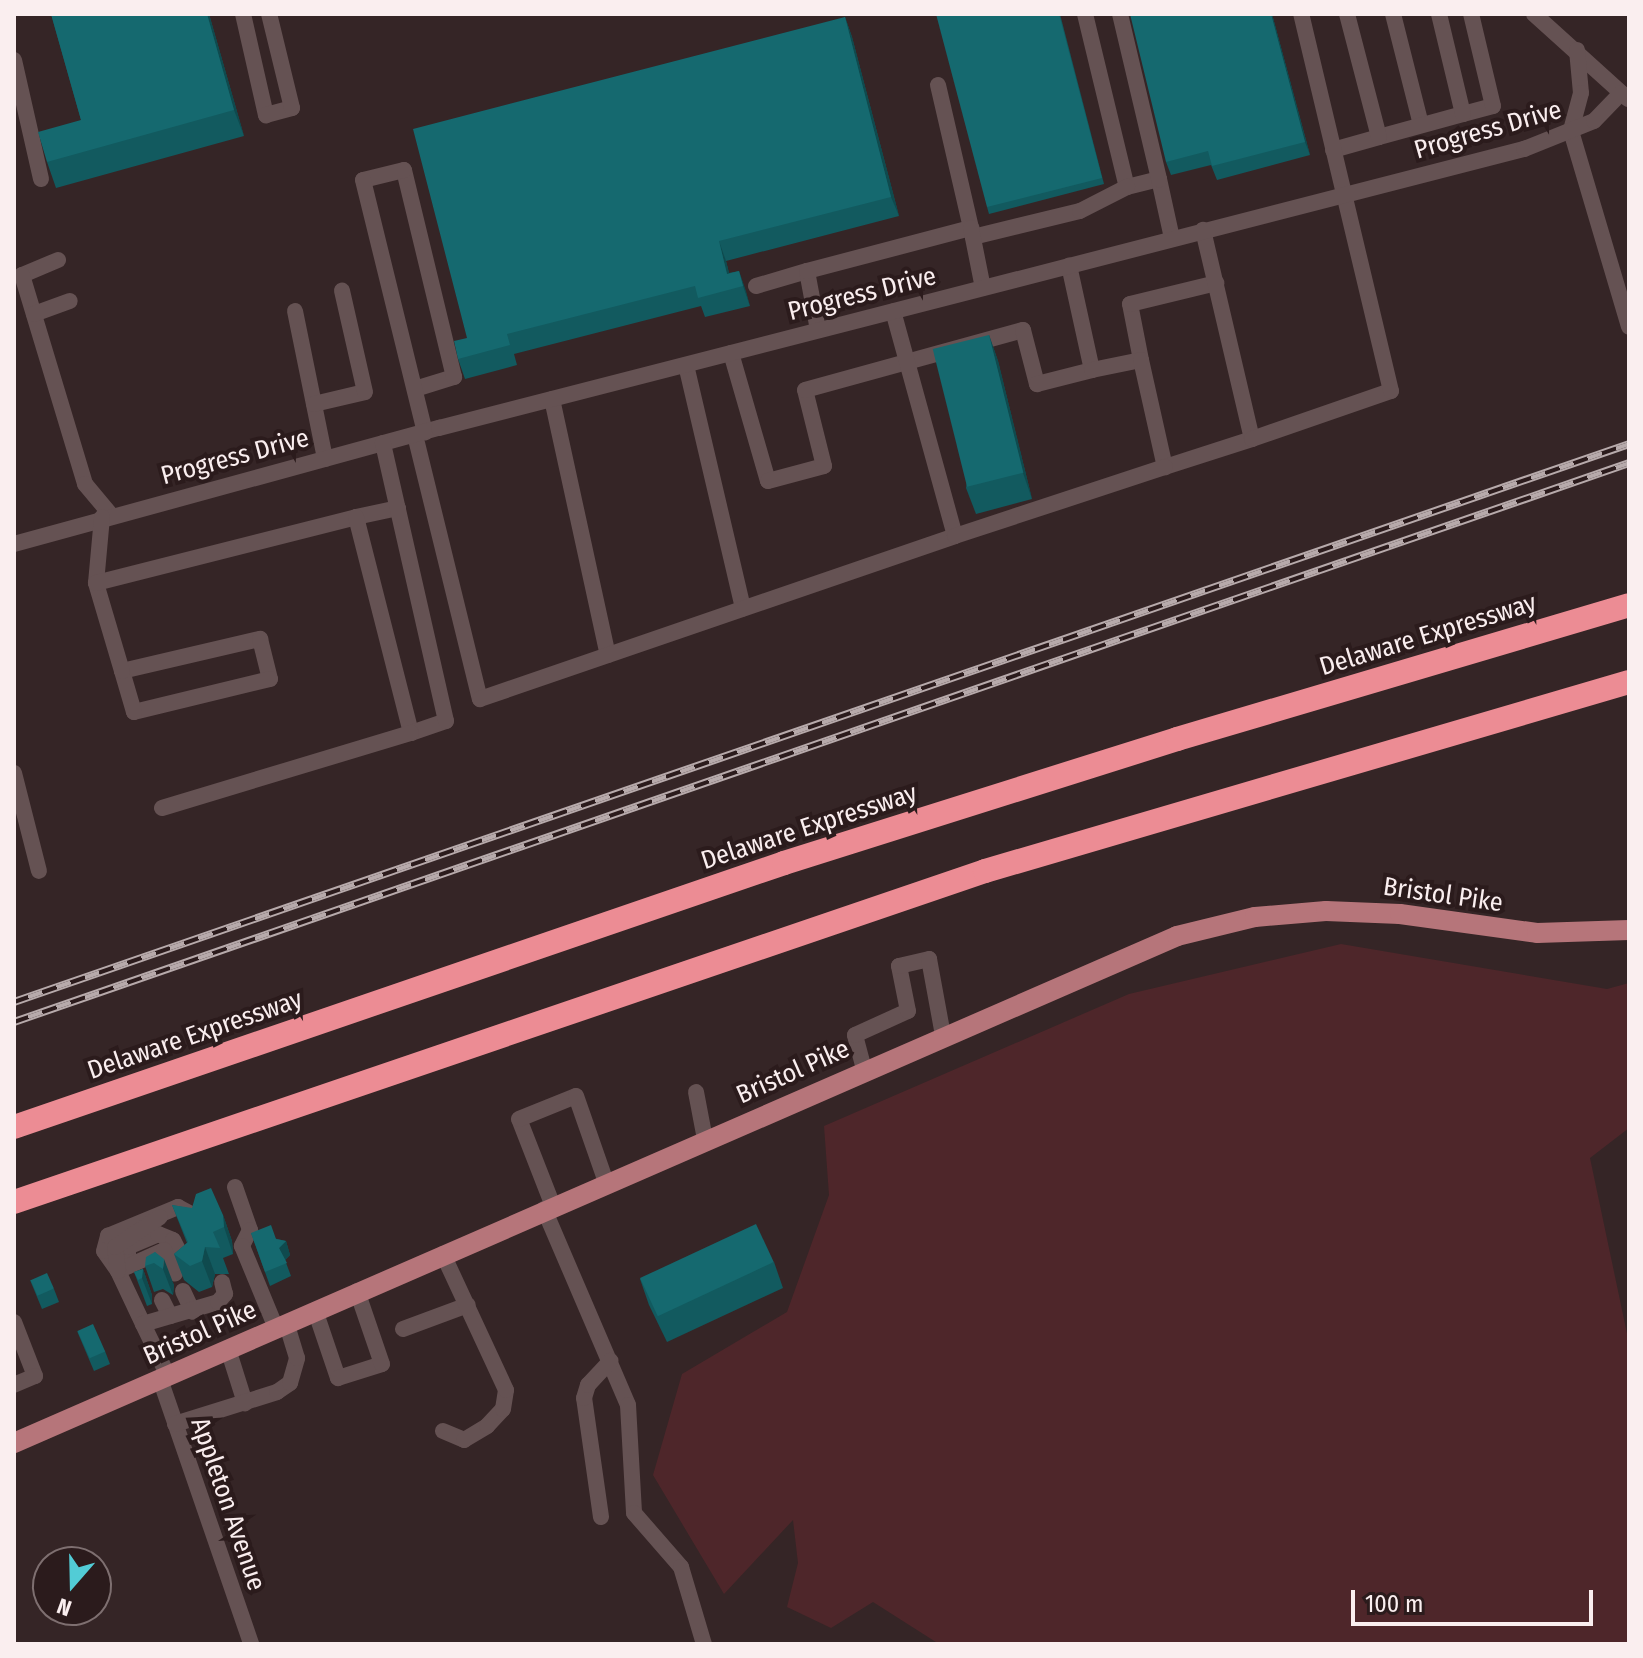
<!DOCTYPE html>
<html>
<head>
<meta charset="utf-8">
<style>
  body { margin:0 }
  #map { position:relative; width:1643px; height:1658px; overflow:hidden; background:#352526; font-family:"Fira Sans Condensed",sans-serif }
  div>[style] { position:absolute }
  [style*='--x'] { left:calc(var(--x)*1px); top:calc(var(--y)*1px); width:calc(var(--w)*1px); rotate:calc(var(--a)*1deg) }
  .green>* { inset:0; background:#4e262a }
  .minor>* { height:16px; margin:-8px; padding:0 8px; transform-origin:8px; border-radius:8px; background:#655253 }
  .major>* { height:20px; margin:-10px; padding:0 10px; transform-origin:10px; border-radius:10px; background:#b6757a }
  .highway>* { height:24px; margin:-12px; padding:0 12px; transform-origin:12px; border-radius:12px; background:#ec8c94 }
  .rail>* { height:8px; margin-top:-4px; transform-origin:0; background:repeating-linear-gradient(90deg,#2b1b1c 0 15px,#b7aaab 0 30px); box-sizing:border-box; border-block:2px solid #b7aaab }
  .wall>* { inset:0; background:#125a5f }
  .shaded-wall>* { inset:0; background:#0f4a4e }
  .building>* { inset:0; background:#15696f; transform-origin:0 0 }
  span { translate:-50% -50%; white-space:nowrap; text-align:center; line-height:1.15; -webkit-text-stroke:8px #2b1b1c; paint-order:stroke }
  .street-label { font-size:26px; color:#faeeef }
  .frame { position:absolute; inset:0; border:16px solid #faeeef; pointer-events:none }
  .north { position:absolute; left:32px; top:1546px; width:80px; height:80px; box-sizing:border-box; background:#2b1b1c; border:2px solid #7e6f70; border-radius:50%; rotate:200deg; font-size:22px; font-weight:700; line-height:32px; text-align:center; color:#faeeef }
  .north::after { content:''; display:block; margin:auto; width:28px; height:36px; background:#52ccd6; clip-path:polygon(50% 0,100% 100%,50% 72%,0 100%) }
  .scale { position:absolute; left:1351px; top:1590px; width:242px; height:36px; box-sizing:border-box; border:4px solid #faeeef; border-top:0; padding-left:10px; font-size:24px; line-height:28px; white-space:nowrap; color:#faeeef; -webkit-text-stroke:6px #2b1b1c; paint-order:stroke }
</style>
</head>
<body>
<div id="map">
  <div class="green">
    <i style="clip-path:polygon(1341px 944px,1607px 989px,1629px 983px,1629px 1128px,1590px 1158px,1629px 1343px,1629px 1644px,939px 1644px,873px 1602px,831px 1628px,787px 1607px,798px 1563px,793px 1520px,724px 1594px,653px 1475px,682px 1374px,787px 1312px,829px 1195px,824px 1126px,1129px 994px)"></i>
  </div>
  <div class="minor">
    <i style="--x:243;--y:14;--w:104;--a:77.2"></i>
    <i style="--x:266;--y:115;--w:27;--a:-15"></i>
    <i style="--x:292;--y:108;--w:97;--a:-103.7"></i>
    <i style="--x:1085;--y:14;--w:178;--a:76.4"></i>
    <i style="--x:1127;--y:187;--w:33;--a:-14"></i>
    <i style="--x:1159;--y:179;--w:60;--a:77.6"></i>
    <i style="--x:1120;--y:14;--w:170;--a:76.7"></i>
    <i style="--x:1393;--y:14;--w:114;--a:75.8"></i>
    <i style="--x:1534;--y:14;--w:127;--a:42.1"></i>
    <i style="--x:1577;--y:50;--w:43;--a:84.7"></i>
    <i style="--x:1581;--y:93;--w:39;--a:105"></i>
    <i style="--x:1571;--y:131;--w:204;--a:73.5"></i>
    <i style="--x:14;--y:60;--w:122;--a:77.2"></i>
    <i style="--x:938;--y:85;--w:147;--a:77"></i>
    <i style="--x:1463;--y:114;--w:31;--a:-15"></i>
    <i style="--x:1493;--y:106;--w:95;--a:-103.4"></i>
    <i style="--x:1379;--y:137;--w:87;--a:-15.3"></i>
    <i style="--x:1463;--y:114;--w:103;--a:-103.5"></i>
    <i style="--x:1333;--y:150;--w:48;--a:-15.8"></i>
    <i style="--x:1379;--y:137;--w:127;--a:-104.6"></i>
    <i style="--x:973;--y:237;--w:110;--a:-13.7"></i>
    <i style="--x:1080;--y:211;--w:53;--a:-27.1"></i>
    <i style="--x:58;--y:260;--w:39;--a:157"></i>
    <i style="--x:22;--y:275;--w:218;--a:73.2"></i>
    <i style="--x:85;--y:484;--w:39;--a:50"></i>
    <i style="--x:756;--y:286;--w:53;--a:-16.4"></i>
    <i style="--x:295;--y:311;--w:151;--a:78.5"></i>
    <i style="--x:34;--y:314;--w:38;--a:-20"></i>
    <i style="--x:818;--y:330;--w:60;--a:-100.6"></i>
    <i style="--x:807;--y:271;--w:170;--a:-14.7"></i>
    <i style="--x:971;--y:228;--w:61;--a:78.7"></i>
    <i style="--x:731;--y:353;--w:133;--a:73.9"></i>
    <i style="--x:768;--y:481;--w:58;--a:-15"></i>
    <i style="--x:824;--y:466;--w:78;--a:-104"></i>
    <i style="--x:805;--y:390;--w:226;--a:-15.4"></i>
    <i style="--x:1023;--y:330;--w:56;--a:75.5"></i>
    <i style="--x:1037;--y:384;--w:57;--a:-14.3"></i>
    <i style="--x:1092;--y:370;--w:107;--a:-102.4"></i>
    <i style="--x:1141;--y:360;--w:57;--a:-101.1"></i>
    <i style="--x:1130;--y:304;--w:89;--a:-13.7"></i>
    <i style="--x:686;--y:365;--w:250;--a:76.8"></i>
    <i style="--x:1092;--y:370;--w:50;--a:-11.5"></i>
    <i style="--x:1141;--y:360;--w:110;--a:77.4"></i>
    <i style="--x:1165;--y:467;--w:91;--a:-17.8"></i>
    <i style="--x:1252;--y:439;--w:215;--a:-103.2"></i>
    <i style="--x:415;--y:389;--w:41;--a:-17.1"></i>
    <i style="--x:454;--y:377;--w:213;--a:-103.6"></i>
    <i style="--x:404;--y:170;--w:42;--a:166.3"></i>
    <i style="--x:363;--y:180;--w:260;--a:76.2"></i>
    <i style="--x:552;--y:399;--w:262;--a:77.7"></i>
    <i style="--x:314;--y:404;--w:52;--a:-13.2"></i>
    <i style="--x:365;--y:392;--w:104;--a:-102.8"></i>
    <i style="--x:415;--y:435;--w:272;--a:76.2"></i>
    <i style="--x:480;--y:699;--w:502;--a:-18.94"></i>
    <i style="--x:955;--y:536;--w:233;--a:-105.4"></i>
    <i style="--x:1252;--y:439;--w:147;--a:-19.1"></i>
    <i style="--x:1391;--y:391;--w:388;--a:-103.4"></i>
    <i style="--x:356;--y:517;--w:43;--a:-12.1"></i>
    <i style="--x:955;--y:536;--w:221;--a:-18.2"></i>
    <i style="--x:14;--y:544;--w:441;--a:-15.3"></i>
    <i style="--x:439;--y:428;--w:1120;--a:-14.42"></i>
    <i style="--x:1524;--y:149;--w:75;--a:-21.8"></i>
    <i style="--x:1594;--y:121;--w:39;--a:-46"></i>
    <i style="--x:96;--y:583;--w:66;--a:-84.8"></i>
    <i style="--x:122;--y:671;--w:142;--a:-13.1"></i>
    <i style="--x:260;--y:639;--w:41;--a:76"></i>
    <i style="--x:270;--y:679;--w:140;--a:166.4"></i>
    <i style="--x:134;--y:712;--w:43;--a:-106.3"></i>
    <i style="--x:122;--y:671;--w:92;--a:-106.5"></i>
    <i style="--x:96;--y:583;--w:268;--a:-14.2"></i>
    <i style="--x:356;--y:517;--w:223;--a:75.7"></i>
    <i style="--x:411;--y:733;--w:37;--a:-19"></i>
    <i style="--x:446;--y:721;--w:285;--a:-102.8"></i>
    <i style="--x:14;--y:773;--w:101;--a:75.7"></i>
    <i style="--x:162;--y:808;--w:260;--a:-16.8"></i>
    <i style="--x:864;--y:1069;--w:35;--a:-105"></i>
    <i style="--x:855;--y:1035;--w:58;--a:-24.4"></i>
    <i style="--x:908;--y:1011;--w:46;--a:-101.3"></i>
    <i style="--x:899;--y:966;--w:31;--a:-13"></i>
    <i style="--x:929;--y:959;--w:77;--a:79.6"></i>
    <i style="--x:696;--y:1092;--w:48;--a:79.2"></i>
    <i style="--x:235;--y:1187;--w:46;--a:70.8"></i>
    <i style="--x:250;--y:1230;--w:18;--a:117"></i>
    <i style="--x:242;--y:1246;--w:89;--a:67.5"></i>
    <i style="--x:553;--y:1206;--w:93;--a:-111.3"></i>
    <i style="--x:519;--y:1119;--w:61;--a:-22"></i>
    <i style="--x:576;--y:1096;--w:91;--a:70.8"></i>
    <i style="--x:544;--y:1209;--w:213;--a:66.8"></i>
    <i style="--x:628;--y:1405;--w:108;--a:86.8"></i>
    <i style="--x:634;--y:1513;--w:72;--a:49"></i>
    <i style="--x:681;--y:1567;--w:80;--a:73.4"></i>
    <i style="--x:128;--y:1266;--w:19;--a:-90"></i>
    <i style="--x:128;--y:1247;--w:33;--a:-23"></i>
    <i style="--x:158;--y:1234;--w:16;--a:22"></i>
    <i style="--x:173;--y:1240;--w:31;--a:63"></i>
    <i style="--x:120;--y:1270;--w:48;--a:-24.4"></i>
    <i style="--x:164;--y:1250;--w:26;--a:65"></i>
    <i style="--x:118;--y:1271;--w:24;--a:-125"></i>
    <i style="--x:104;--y:1251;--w:16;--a:-75"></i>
    <i style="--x:108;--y:1236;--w:76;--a:-22.5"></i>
    <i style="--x:178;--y:1207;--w:15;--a:28"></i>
    <i style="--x:183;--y:1291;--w:23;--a:65"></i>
    <i style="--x:162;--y:1300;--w:18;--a:63"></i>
    <i style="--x:315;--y:1310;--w:72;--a:71.3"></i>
    <i style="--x:338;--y:1378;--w:46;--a:-17.7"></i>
    <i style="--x:382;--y:1364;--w:77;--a:-108.9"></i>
    <i style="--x:14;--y:1322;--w:58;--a:68.7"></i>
    <i style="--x:35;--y:1376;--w:23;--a:157"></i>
    <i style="--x:143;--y:1324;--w:59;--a:-115.3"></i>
    <i style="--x:118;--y:1271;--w:24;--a:-97"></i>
    <i style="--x:115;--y:1247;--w:54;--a:-33.7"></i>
    <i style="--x:403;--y:1329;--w:69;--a:-20.3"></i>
    <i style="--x:228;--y:1349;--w:57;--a:72.5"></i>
    <i style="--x:168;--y:1376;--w:58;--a:-115.7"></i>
    <i style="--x:143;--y:1324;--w:78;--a:-16.3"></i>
    <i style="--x:218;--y:1302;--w:11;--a:-49"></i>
    <i style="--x:225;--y:1294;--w:12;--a:-104"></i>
    <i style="--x:160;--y:1379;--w:280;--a:71"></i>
    <i style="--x:175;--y:1424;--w:107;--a:-17.4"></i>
    <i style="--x:277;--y:1392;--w:16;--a:-35"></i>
    <i style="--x:290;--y:1383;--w:26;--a:-74"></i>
    <i style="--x:297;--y:1358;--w:37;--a:-107"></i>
    <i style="--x:443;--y:1431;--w:23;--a:23"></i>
    <i style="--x:464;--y:1440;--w:27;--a:-31"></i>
    <i style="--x:487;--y:1426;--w:23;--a:-47"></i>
    <i style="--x:503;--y:1409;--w:19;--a:-81"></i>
    <i style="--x:506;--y:1390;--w:150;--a:-114.9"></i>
    <i style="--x:601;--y:1517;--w:120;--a:-98.1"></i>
    <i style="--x:584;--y:1398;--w:14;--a:-73"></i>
    <i style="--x:588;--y:1385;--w:33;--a:-47"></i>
  </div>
  <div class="major">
    <i style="--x:14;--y:1443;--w:1269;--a:-23.55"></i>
    <i style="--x:1177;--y:936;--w:80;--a:-13.7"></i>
    <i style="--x:1255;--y:917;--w:71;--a:-4.8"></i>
    <i style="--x:1326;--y:911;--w:74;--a:2.3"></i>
    <i style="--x:1400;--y:914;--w:138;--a:7.9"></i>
    <i style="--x:1537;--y:933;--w:92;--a:-1.9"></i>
  </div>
  <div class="highway">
    <i style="--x:14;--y:1127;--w:814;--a:-18.92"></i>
    <i style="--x:784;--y:863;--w:412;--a:-17.5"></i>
    <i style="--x:1177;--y:739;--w:471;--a:-16.5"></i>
    <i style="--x:14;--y:1202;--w:1026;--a:-18.82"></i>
    <i style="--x:985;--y:871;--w:671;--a:-16.36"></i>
  </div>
  <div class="rail">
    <i style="--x:14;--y:1002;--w:1709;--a:-19.06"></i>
    <i style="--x:14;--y:1022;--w:1709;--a:-19.09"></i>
  </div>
  <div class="wall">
    <i style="clip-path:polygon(51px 14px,209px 14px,244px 136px,56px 188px,47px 162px,81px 120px)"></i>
    <i style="clip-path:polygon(1060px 14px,1104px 184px,989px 214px,987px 207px)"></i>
    <i style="clip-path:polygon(1272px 14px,1310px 155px,1217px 180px,1211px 165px,1171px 175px,1166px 162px)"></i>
    <i style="clip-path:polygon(845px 17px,852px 37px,899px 216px,726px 261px,729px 273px,739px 271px,750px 306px,705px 317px,701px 306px,514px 354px,517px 365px,465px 379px,458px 359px,467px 338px)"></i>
    <i style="clip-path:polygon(989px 335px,998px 361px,1032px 499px,976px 514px,966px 488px)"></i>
    <i style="clip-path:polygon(172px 1205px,223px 1215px,232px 1241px,233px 1254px,223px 1258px,229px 1274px,215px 1274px,212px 1287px,199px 1292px,184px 1280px,174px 1254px,187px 1243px)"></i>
    <i style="clip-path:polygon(251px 1233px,286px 1241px,290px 1255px,285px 1260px,291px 1276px,270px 1286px)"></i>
    <i style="clip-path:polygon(155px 1252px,174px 1285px,173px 1295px,163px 1289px,154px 1292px,145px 1266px)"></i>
    <i style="clip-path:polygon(774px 1262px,783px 1288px,667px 1342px,649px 1305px,640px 1279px)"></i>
    <i style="clip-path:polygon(143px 1269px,152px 1295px,152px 1304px,147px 1306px,134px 1272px)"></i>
    <i style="clip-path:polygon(30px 1280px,54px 1289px,59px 1302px,42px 1309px)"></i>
    <i style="clip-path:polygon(77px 1331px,105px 1351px,110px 1364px,94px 1371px)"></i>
  </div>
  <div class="shaded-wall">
    <i style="clip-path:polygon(207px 14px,209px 14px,244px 136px,234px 110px)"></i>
    <i style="clip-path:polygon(1271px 14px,1272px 14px,1310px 155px,1305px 142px)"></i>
    <i style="clip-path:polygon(845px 17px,852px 37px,899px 216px,891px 197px)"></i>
    <i style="clip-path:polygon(719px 241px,726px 261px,733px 288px,727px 274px)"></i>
    <i style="clip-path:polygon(739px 271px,746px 291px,750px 306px,743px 286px)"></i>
    <i style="clip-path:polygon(989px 335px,998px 361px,1032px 499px,1023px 473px)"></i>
    <i style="clip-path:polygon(223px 1215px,232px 1241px,233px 1254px,224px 1227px)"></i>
    <i style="clip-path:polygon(286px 1241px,290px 1255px,284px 1261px,279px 1248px)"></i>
    <i style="clip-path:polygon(205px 1247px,215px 1274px,212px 1287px,202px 1261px)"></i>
    <i style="clip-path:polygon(164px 1259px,174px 1285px,173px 1295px,163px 1269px)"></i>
    <i style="clip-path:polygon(143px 1269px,152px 1295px,152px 1304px,142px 1278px)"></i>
  </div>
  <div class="building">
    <i style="clip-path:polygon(51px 14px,207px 14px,234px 110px,47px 162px,38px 132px,81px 120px)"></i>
    <i style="clip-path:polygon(936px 14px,1059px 14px,1102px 178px,987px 207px)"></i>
    <i style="clip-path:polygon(1130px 14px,1271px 14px,1305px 142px,1212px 166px,1208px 151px,1166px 162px)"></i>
    <i style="clip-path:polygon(845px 17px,891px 197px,719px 241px,727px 274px,739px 271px,743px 286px,698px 298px,695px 286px,507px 334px,510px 345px,458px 359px,454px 341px,467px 338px,413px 129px)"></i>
    <i style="left:989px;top:335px;width:142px;height:58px;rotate:76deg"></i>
    <i style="clip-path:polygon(211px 1188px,223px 1215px,224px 1227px,213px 1232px,220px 1248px,205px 1247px,202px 1261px,190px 1266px,174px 1254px,188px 1242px,172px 1205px,192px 1208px,196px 1194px)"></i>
    <i style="left:756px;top:1224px;width:42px;height:128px;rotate:65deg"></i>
    <i style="clip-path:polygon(271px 1225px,276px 1239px,286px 1241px,279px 1248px,287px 1263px,265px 1272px,251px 1233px)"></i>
    <i style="clip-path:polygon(155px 1252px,164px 1259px,163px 1269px,154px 1263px,145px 1266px,146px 1257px)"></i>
    <i style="clip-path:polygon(143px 1269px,142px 1278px,138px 1280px,134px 1272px)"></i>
    <i style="left:47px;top:1273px;width:17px;height:18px;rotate:66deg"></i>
    <i style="left:93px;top:1324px;width:30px;height:17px;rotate:66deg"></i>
  </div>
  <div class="street-label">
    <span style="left:1488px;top:130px;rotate:-16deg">Progress Drive</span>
    <span style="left:862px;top:294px;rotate:-14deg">Progress Drive</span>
    <span style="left:235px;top:457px;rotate:-15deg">Progress Drive</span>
    <span style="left:1428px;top:635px;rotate:-17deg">Delaware Expressway</span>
    <span style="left:809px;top:827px;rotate:-18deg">Delaware Expressway</span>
    <span style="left:1443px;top:895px;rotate:8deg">Bristol Pike</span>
    <span style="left:195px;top:1035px;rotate:-19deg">Delaware Expressway</span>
    <span style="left:793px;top:1072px;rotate:-24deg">Bristol Pike</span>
    <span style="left:200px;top:1333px;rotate:-24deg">Bristol Pike</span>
    <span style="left:228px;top:1504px;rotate:71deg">Appleton Avenue</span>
  </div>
  <div class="frame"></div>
  <div class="north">N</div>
  <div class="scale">100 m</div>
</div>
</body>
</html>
